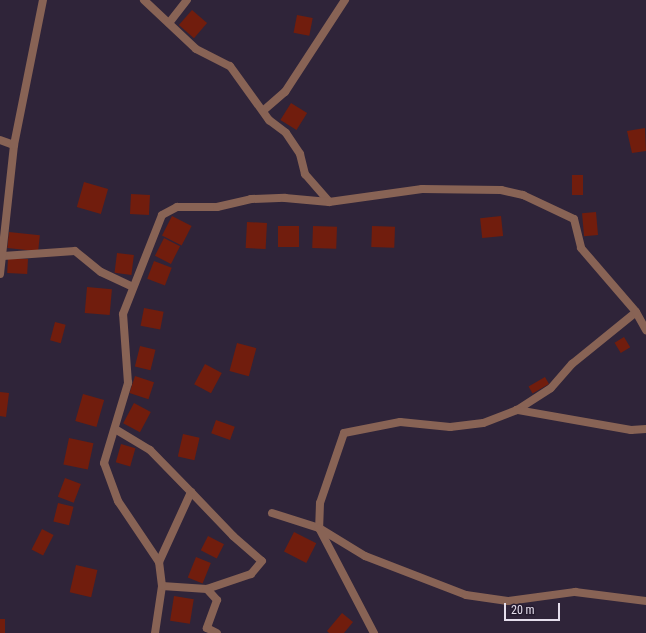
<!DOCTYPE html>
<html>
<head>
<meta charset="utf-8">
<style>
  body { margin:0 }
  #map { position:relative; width:646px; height:633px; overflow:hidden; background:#2f2439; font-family:"Roboto Condensed",sans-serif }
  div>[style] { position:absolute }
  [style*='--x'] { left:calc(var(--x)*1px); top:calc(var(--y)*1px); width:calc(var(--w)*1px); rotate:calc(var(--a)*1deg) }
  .building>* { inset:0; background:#711d0d; transform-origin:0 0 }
  .street>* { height:8px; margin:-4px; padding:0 4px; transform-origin:4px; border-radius:4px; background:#886355 }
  span { translate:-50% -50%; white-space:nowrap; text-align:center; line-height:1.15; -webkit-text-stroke:4px #251b2f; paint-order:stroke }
  .scale { position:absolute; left:504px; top:603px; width:56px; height:18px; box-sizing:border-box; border:2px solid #e5deec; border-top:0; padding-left:5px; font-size:12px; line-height:14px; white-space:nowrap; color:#e5deec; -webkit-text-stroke:3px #251b2f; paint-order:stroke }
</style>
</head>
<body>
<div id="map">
  <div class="building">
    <i style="left:192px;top:10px;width:20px;height:20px;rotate:41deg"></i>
    <i style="left:297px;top:15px;width:16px;height:18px;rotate:11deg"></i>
    <i style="left:291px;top:103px;width:19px;height:20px;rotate:32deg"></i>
    <i style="clip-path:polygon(645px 128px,646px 151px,632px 153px,627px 131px)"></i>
    <i style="left:572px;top:175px;width:11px;height:20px"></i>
    <i style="left:84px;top:182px;width:25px;height:26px;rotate:16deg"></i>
    <i style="left:131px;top:194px;width:19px;height:20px;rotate:3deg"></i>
    <i style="left:596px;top:212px;width:23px;height:14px;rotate:85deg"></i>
    <i style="left:172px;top:216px;width:22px;height:22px;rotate:27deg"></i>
    <i style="left:501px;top:216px;width:20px;height:21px;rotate:84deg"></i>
    <i style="left:247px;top:222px;width:20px;height:26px;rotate:3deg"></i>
    <i style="left:278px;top:226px;width:21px;height:21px"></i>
    <i style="left:313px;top:226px;width:24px;height:22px;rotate:2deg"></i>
    <i style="left:372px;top:226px;width:23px;height:21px;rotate:2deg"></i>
    <i style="left:9px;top:232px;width:31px;height:16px;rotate:6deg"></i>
    <i style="left:164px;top:238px;width:18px;height:20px;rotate:27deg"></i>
    <i style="left:117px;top:253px;width:17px;height:20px;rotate:7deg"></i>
    <i style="left:8px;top:258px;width:20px;height:15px;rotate:3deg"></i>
    <i style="left:154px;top:261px;width:19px;height:19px;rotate:21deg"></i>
    <i style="left:87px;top:287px;width:25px;height:26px;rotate:5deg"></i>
    <i style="left:144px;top:308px;width:20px;height:18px;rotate:11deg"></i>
    <i style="left:55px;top:322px;width:11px;height:19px;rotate:15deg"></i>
    <i style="left:624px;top:337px;width:12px;height:11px;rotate:59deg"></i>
    <i style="left:237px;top:343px;width:20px;height:29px;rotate:15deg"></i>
    <i style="left:140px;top:346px;width:16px;height:21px;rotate:14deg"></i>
    <i style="left:205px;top:364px;width:19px;height:23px;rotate:28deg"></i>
    <i style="left:135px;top:376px;width:20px;height:18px;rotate:18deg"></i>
    <i style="left:545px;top:377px;width:8px;height:19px;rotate:60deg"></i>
    <i style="clip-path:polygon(0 392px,9px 393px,6px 417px,0 416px)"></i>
    <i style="left:83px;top:394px;width:22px;height:28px;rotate:16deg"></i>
    <i style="left:134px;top:403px;width:19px;height:23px;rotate:28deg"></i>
    <i style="left:216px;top:420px;width:20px;height:14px;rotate:20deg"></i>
    <i style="left:183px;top:434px;width:17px;height:23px;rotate:13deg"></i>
    <i style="left:69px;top:438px;width:25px;height:27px;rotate:12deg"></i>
    <i style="left:121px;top:444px;width:15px;height:19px;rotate:16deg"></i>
    <i style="left:65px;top:478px;width:17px;height:20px;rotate:21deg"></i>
    <i style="left:58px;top:503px;width:16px;height:19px;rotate:14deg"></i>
    <i style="left:42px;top:529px;width:13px;height:23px;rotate:27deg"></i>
    <i style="left:294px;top:532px;width:25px;height:22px;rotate:27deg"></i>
    <i style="left:208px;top:536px;width:18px;height:16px;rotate:27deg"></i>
    <i style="left:196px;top:557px;width:16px;height:22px;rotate:22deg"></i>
    <i style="left:76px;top:565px;width:22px;height:28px;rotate:13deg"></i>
    <i style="left:174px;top:596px;width:20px;height:25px;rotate:9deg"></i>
    <i style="clip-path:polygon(342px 613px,353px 622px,344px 633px,329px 633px,327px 631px)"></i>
    <i style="left:0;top:619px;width:5px;height:14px"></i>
  </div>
  <div class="street">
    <i style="--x:144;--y:0;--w:71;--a:43.3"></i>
    <i style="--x:196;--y:49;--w:38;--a:27"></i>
    <i style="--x:230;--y:66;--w:67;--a:54.2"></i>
    <i style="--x:269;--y:120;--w:21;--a:37"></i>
    <i style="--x:286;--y:133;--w:25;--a:56"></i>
    <i style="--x:300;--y:154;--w:21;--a:76"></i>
    <i style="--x:305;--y:174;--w:37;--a:49"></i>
    <i style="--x:169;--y:23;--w:29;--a:-52"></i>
    <i style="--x:264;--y:110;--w:28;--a:-41"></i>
    <i style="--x:285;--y:92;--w:110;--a:-56.9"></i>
    <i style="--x:0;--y:140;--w:15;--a:20"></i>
    <i style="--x:3;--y:256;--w:72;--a:-4"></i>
    <i style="--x:75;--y:251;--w:33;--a:39"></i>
    <i style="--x:101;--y:272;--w:35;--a:25"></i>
    <i style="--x:0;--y:274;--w:130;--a:-83.8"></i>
    <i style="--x:14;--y:145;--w:148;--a:-78.7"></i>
    <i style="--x:517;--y:410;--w:40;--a:-32.9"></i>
    <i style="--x:551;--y:388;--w:32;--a:-49"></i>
    <i style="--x:572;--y:364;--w:82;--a:-39.1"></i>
    <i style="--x:115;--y:429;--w:41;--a:31"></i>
    <i style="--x:150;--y:450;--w:59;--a:45.7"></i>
    <i style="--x:646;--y:429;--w:15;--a:176"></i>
    <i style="--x:631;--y:430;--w:116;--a:-170"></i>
    <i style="--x:517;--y:410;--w:36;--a:159"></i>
    <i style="--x:483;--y:423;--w:33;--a:173"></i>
    <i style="--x:450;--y:427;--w:50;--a:-174.3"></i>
    <i style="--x:400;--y:422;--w:57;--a:168.9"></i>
    <i style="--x:344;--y:433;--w:74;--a:108.9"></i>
    <i style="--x:320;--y:503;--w:25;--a:92"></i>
    <i style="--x:319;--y:528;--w:54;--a:31.3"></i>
    <i style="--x:365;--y:556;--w:108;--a:21.1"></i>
    <i style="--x:466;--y:595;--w:42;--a:8.1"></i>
    <i style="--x:508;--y:601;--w:68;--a:-7.7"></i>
    <i style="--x:575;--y:592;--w:72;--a:7.2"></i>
    <i style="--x:272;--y:513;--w:49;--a:17.7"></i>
    <i style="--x:319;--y:528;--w:119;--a:62.4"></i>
    <i style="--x:159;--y:562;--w:77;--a:-65.4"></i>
    <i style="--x:191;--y:492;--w:61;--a:46.3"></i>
    <i style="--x:233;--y:536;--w:38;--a:41"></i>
    <i style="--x:262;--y:561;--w:17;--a:130"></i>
    <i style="--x:251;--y:574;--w:46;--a:161.2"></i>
    <i style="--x:162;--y:586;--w:45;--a:3.8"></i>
    <i style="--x:207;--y:589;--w:15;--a:48"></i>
    <i style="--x:217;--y:600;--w:30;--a:110"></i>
    <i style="--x:207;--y:628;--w:11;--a:27"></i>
    <i style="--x:155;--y:633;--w:48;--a:-81.5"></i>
    <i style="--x:162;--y:586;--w:24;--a:-97"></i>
    <i style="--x:159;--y:562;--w:73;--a:-123.9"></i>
    <i style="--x:118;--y:501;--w:40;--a:-110.2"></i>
    <i style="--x:104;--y:463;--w:84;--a:-73.3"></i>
    <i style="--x:128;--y:383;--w:69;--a:-94.1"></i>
    <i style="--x:123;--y:314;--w:106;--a:-68.5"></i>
    <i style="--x:162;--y:215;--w:17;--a:-28"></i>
    <i style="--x:177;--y:207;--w:40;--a:0"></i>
    <i style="--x:217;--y:207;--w:35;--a:-13"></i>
    <i style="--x:251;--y:199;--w:34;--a:-2"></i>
    <i style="--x:285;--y:198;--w:44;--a:5.2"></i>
    <i style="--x:329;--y:202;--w:94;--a:-8"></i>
    <i style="--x:422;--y:189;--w:79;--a:0.7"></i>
    <i style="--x:501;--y:190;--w:23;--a:13"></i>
    <i style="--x:523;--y:195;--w:56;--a:25.2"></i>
    <i style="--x:574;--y:219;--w:30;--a:76"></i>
    <i style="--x:581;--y:248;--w:84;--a:49.3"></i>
    <i style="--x:636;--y:312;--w:21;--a:61"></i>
  </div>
  <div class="scale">20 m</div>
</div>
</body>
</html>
